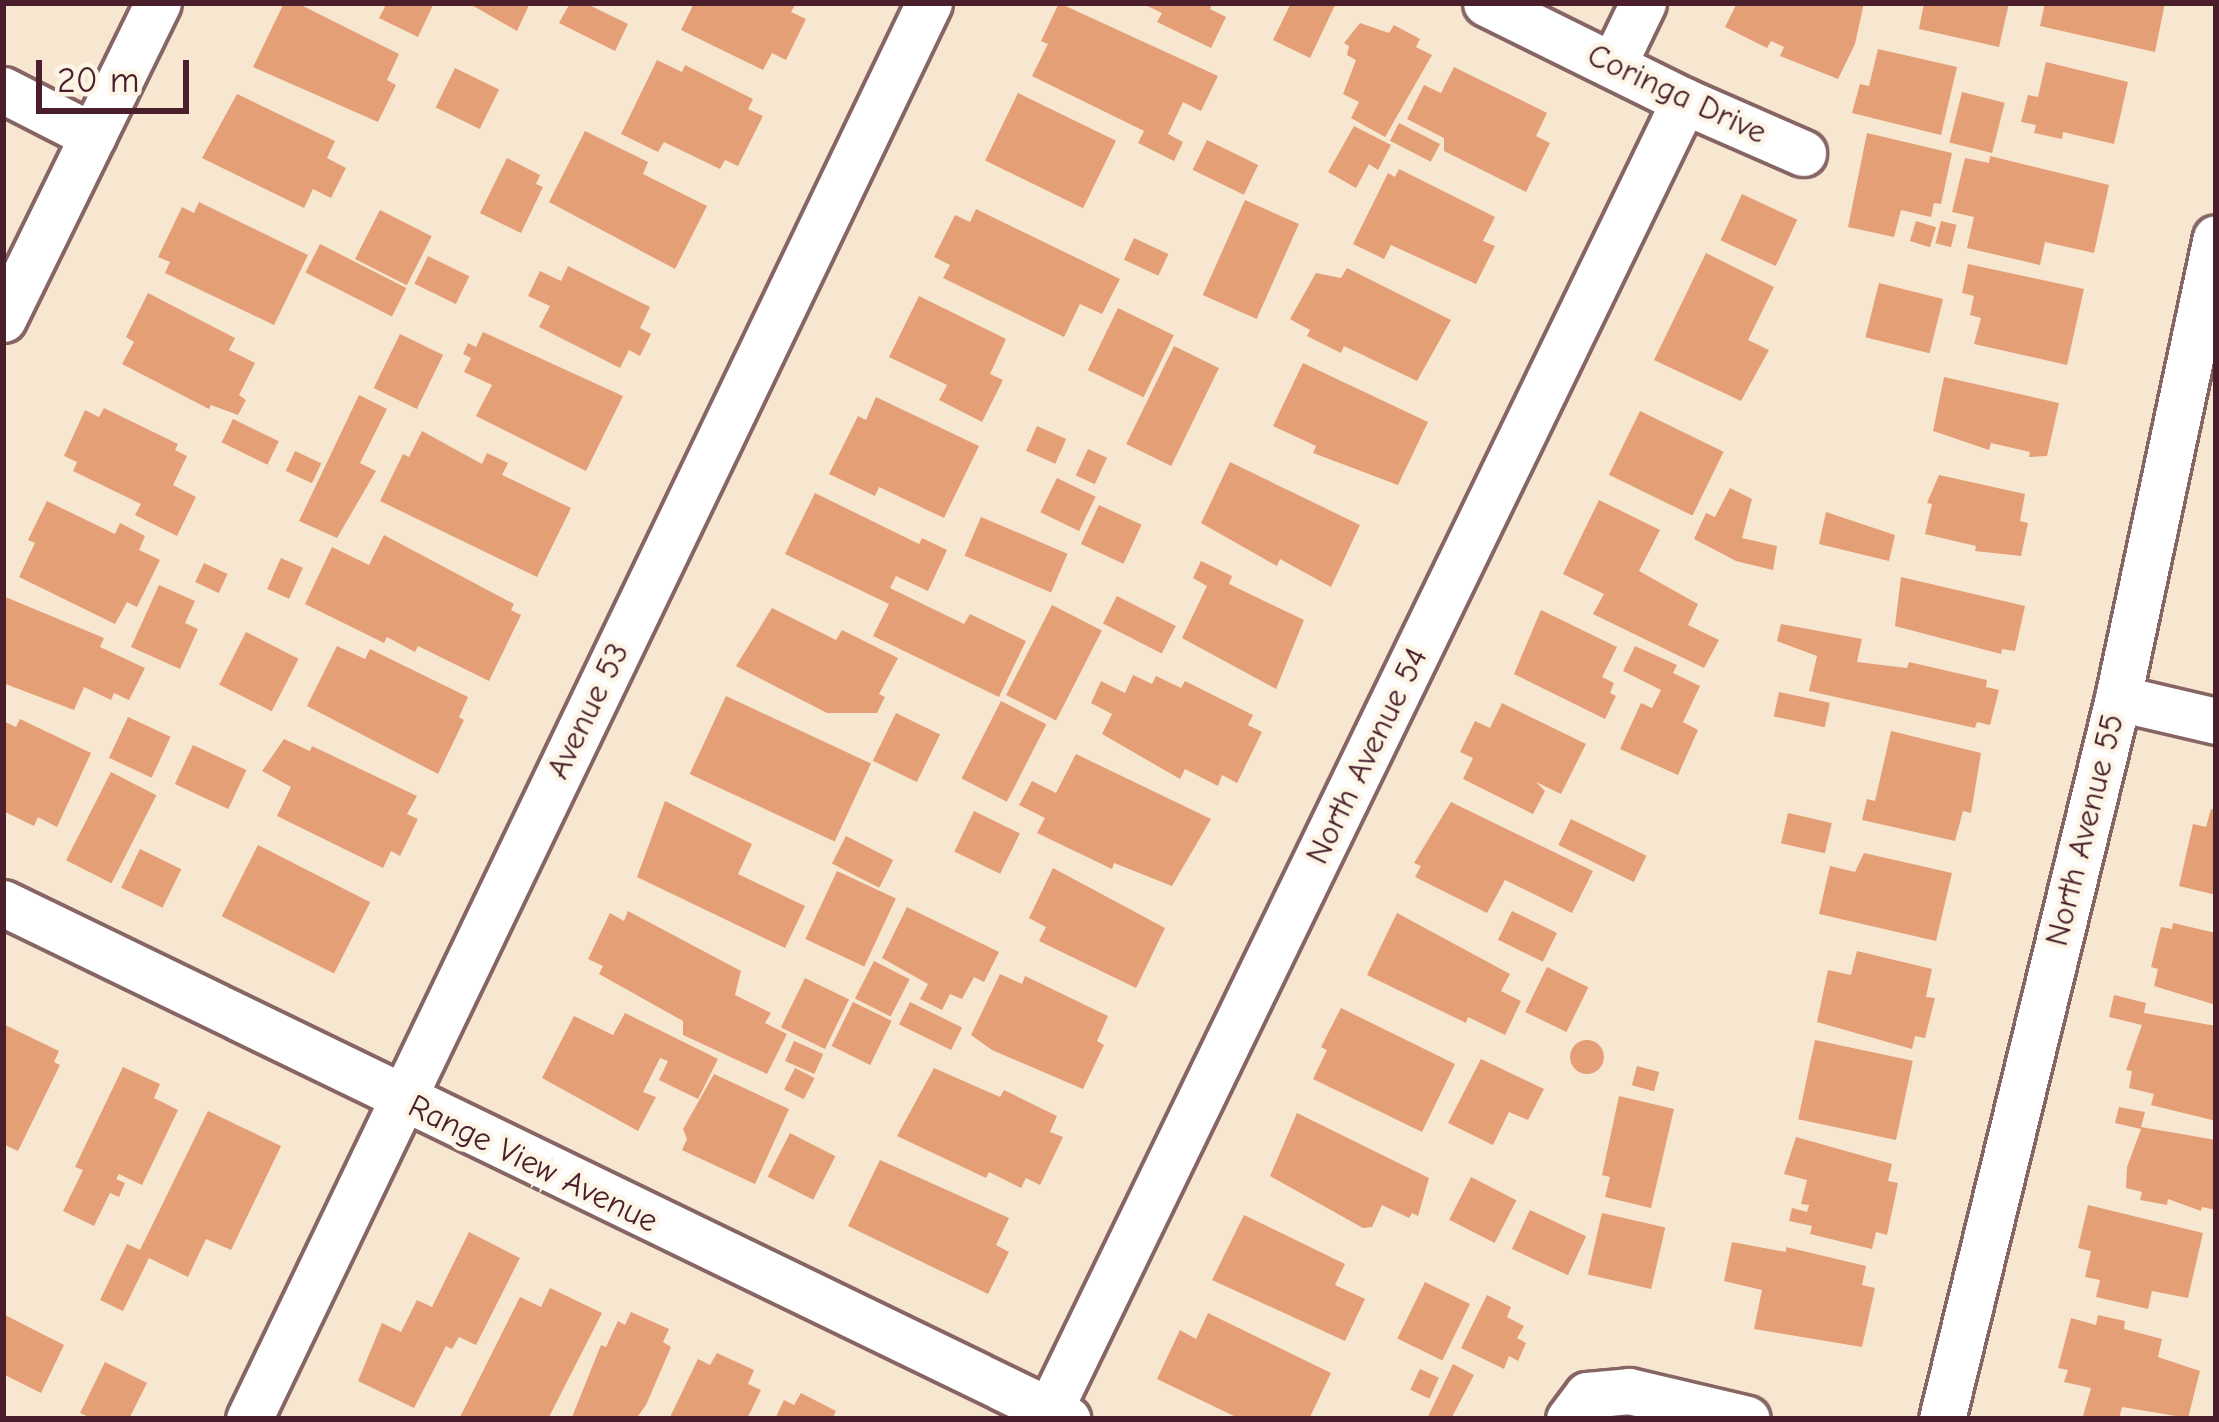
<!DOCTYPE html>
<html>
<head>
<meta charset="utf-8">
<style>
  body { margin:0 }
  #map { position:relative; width:2219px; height:1422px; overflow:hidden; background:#f8e7d0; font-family:"Comic Neue",sans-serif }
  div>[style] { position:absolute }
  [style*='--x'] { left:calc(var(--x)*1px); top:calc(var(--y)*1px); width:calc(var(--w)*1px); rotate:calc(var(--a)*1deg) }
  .building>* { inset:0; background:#e49f77; transform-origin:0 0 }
  .round { border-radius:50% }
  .roads { filter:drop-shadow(3px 0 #876565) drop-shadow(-3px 0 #876565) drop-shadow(0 3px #876565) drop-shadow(0 -3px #876565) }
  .street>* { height:45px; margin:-22.5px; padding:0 22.5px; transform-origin:22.5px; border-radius:22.5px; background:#fff }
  span { translate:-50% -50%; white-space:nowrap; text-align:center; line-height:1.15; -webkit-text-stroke:9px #fcf5e5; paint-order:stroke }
  .street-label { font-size:33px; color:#4a1f2b }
  .frame { position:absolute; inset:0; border:6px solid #4a1f2b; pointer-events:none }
  .scale { position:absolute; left:36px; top:60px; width:153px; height:54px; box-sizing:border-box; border:6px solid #4a1f2b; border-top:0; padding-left:15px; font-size:36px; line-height:42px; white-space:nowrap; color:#4a1f2b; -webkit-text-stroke:9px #fcf5e5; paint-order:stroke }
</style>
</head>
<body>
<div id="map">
  <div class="building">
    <i style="clip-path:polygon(284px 3px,299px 4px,399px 54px,387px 80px,396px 85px,378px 122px,253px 67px)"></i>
    <i style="clip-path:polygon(375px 3px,434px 3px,418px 37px,379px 18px,385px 7px)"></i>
    <i style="clip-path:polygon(468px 3px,530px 3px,517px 31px)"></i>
    <i style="clip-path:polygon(570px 3px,585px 3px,628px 24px,615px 51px,559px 23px)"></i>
    <i style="clip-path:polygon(694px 3px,796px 3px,791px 12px,806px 19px,786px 60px,772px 53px,763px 70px,681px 30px)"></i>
    <i style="clip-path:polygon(1059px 3px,1218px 76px,1201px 111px,1183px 102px,1168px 134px,1183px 142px,1174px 161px,1138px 143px,1144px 131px,1032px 76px,1048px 44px,1041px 41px)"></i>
    <i style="clip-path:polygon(1141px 3px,1213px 3px,1210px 9px,1226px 17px,1211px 48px,1157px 22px,1162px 13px)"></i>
    <i style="clip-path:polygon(1291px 3px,1336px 3px,1310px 58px,1273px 40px)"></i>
    <i style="clip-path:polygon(1737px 3px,1864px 3px,1855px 44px,1838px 79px,1780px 56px,1784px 47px,1771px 41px,1767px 48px,1725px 27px)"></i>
    <i style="clip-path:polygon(1924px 3px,2009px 3px,1999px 47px,1919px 29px)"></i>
    <i style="clip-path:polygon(2045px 3px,2165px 3px,2155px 52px,2040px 26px)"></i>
    <i style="clip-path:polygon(1360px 23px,1389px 33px,1394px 25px,1420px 39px,1416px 47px,1432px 55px,1385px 137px,1351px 118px,1359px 102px,1343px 94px,1356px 60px,1347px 55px,1349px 46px,1344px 43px)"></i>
    <i style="clip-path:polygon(1878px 49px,1957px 67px,1941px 135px,1852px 113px,1860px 84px,1869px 86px)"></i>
    <i style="clip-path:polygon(657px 60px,682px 72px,685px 65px,753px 99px,748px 109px,763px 116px,738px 166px,725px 160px,720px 169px,664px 142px,658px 152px,621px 134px)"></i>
    <i style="clip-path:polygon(2046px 62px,2128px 82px,2114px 144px,2063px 132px,2062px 139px,2034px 133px,2036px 125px,2021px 122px,2028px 95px,2038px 97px)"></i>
    <i style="clip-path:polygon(1454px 67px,1547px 113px,1536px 136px,1550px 143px,1526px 192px,1444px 151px,1444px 138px,1407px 119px,1424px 85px,1441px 93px)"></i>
    <i style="left:455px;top:68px;width:49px;height:44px;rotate:26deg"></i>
    <i style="left:1962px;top:92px;width:44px;height:52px;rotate:14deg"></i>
    <i style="left:1018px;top:93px;width:109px;height:75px;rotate:26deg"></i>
    <i style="clip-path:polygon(237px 94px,335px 141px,327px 158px,346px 168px,331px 198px,313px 189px,304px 208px,202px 158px)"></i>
    <i style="left:1399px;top:123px;width:46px;height:20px;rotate:27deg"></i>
    <i style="clip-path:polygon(1354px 126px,1391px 145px,1378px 170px,1369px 164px,1356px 188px,1328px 172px)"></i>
    <i style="clip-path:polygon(585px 131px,648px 162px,643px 174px,707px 206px,675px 269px,549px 202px)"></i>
    <i style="clip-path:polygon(1867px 133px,1952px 153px,1941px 204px,1934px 203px,1931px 217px,1901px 210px,1894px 237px,1848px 227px)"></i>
    <i style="left:1207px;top:140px;width:57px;height:33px;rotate:26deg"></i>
    <i style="clip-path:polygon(1990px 156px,2109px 185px,2094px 253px,2045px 242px,2040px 265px,1967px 248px,1974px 217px,1952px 212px,1965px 158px,1989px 163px)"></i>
    <i style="clip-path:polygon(507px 158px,540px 175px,536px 184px,543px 187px,521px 233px,480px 213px)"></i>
    <i style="clip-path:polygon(1399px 169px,1495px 217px,1483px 241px,1495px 246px,1476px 284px,1391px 245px,1384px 259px,1353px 244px,1388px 173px,1395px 177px)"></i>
    <i style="left:1742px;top:194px;width:61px;height:51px;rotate:25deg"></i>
    <i style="left:1245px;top:200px;width:59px;height:104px;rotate:24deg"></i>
    <i style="clip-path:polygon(199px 202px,308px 255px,274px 325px,165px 273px,170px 262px,158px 257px,182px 207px,194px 213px)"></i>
    <i style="clip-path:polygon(976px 209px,1120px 279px,1102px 314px,1080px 304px,1064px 337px,943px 278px,950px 265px,934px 257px,955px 215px,970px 222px)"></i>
    <i style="left:380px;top:210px;width:58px;height:55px;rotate:27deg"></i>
    <i style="left:1916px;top:221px;width:21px;height:21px;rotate:17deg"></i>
    <i style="left:1941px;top:221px;width:16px;height:23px;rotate:14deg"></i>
    <i style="left:1134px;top:238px;width:38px;height:24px;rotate:25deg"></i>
    <i style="left:320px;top:244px;width:97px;height:32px;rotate:27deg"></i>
    <i style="clip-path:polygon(1706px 253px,1774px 287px,1748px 340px,1769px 350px,1741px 401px,1654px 360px)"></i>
    <i style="left:428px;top:256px;width:46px;height:31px;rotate:26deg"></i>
    <i style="clip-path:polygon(1968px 264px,2084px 289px,2067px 365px,1974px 344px,1981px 318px,1970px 315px,1974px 296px,1962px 293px)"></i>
    <i style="clip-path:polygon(568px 266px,650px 307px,640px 328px,651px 334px,640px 356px,629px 350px,620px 368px,539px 327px,550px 306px,528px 296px,540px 271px,561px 281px)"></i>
    <i style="clip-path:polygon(1347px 268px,1451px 320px,1417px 381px,1344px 346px,1341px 353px,1307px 336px,1310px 330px,1290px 319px,1316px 273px,1341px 278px)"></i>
    <i style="left:1879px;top:283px;width:66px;height:56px;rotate:14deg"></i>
    <i style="clip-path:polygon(148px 293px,235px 338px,229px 350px,255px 363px,239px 395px,246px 400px,238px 415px,211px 405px,209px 409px,122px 364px,134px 342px,126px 337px)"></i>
    <i style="clip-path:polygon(919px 296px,1006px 339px,990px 374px,1003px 380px,982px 422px,939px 400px,947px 385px,889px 357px)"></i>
    <i style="left:1118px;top:308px;width:62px;height:69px;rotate:26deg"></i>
    <i style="clip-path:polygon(483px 332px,623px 396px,586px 471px,476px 416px,492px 385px,464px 372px,471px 358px,463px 354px,468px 343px,476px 347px)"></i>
    <i style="left:400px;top:334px;width:48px;height:60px;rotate:26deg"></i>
    <i style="left:1174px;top:346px;width:50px;height:109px;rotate:26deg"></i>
    <i style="clip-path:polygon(1303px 363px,1428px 422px,1398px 485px,1313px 453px,1316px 446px,1273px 426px)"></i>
    <i style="clip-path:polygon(1944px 377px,2059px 403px,2047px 456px,2029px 457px,2030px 452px,1991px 443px,1989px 450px,1933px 431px)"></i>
    <i style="clip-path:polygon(359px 395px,387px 409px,360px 463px,376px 471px,337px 538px,299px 521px)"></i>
    <i style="clip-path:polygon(876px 397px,979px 446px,944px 518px,879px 487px,875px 496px,829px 474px,858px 416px,866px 420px)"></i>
    <i style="clip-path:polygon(104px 408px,178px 444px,175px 450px,187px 456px,173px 485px,196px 497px,177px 536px,135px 515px,141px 504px,73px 471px,77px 462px,64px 456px,85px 410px,99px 417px)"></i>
    <i style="left:1640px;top:411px;width:93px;height:71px;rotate:26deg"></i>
    <i style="left:233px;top:419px;width:51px;height:26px;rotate:26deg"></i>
    <i style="left:1037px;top:426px;width:32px;height:27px;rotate:24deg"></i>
    <i style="clip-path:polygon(422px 431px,482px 464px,487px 453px,508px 463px,502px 475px,571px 508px,537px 577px,380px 501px,403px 454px,409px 457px)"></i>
    <i style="left:1088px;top:449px;width:21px;height:29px;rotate:25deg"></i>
    <i style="left:295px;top:451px;width:29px;height:22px;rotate:25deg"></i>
    <i style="clip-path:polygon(1230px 462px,1360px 525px,1331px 587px,1280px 559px,1277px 566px,1201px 523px)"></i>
    <i style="clip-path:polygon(1939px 475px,2025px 494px,2020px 521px,2028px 523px,2021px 556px,1975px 551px,1976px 546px,1925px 534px,1932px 504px,1927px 503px)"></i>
    <i style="left:1057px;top:478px;width:43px;height:38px;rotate:26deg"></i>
    <i style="clip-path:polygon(1730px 488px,1752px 499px,1742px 538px,1777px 546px,1773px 570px,1736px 561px,1694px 539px,1706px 513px,1715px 517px)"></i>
    <i style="clip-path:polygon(815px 493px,919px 544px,922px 538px,947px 550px,928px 591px,896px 576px,890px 588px,964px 624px,970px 614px,1026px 641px,999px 697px,873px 636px,889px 604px,785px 554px)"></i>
    <i style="clip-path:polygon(1599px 500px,1660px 530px,1639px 571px,1698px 604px,1688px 625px,1719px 640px,1704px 668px,1593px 614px,1604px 594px,1563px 574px)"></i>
    <i style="clip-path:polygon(47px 501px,115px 534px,120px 523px,145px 536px,139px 550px,160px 560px,137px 607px,127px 602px,115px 624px,19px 577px,35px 543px,28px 540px)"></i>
    <i style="left:1099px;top:505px;width:47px;height:43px;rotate:25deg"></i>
    <i style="clip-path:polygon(1826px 512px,1895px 535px,1889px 561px,1819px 544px)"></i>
    <i style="left:981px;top:517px;width:94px;height:42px;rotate:23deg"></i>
    <i style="clip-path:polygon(384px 535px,514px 604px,511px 610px,521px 615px,489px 681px,418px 646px,415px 652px,387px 637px,384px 643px,305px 604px,332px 547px,369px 565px)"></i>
    <i style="left:281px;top:558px;width:24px;height:34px;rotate:24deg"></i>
    <i style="clip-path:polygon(1201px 561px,1232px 576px,1229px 584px,1304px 620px,1276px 689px,1182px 638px,1207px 586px,1193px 578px)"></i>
    <i style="left:204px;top:563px;width:26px;height:21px;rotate:25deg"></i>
    <i style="clip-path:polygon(1901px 577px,2025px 606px,2015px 651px,2002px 649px,2001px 654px,1895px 626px)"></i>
    <i style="clip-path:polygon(159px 585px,195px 601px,185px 623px,198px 629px,180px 669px,131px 647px)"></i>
    <i style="clip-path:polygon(3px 596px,104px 638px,100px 647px,145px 668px,129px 700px,114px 693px,111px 700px,84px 687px,74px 710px,3px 683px)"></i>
    <i style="left:1117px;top:596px;width:66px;height:31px;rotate:27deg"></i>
    <i style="left:1052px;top:605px;width:56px;height:101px;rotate:27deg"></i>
    <i style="clip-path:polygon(772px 608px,836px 640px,842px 630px,898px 658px,879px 694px,885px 697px,877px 713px,827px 713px,736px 666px)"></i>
    <i style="clip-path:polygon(1541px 610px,1617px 647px,1602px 677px,1614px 683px,1610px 693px,1616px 696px,1605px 719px,1514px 674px)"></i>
    <i style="clip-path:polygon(1781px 624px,1862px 639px,1857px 662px,1907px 668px,1909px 662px,1987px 680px,1986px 687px,1999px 690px,1990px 725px,1977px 722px,1975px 728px,1809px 691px,1817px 656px,1777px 641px)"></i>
    <i style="left:246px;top:632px;width:59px;height:59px;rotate:27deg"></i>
    <i style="clip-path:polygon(337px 646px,365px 659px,370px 649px,468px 697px,459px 717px,464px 720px,438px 774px,307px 706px)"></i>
    <i style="clip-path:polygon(1635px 646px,1677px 665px,1673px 673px,1700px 686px,1683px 722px,1698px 730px,1678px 775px,1620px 749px,1641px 703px,1652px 708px,1661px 690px,1623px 671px)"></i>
    <i style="clip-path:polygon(1133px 675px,1152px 684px,1156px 676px,1181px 688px,1185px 681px,1253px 715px,1248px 725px,1262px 732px,1237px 783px,1222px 775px,1218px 786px,1185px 769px,1180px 779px,1102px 734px,1112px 714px,1091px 703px,1101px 681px,1125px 693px)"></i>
    <i style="left:1779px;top:692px;width:52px;height:25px;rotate:12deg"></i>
    <i style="left:726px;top:696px;width:160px;height:86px;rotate:25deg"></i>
    <i style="left:1001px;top:701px;width:51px;height:87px;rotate:27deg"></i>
    <i style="clip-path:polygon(1502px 703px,1586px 744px,1561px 794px,1536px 782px,1545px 791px,1533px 814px,1463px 779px,1473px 758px,1460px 752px,1475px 721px,1490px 728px)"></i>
    <i style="left:896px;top:713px;width:49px;height:53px;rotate:26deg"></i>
    <i style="left:128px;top:717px;width:47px;height:45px;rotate:25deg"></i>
    <i style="clip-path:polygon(20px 719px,91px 753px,57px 827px,38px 817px,34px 826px,3px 811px,3px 721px,16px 727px)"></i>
    <i style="clip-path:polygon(1891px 731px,1981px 753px,1971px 813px,1963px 811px,1955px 841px,1862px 820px,1867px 799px,1875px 801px)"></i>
    <i style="clip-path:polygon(284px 739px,310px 751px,312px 746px,417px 796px,407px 814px,418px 819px,400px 856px,391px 851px,383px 868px,277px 816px,291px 787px,262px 771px)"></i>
    <i style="left:193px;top:745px;width:59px;height:43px;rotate:25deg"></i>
    <i style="clip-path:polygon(1076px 754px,1211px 819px,1172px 886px,1114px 863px,1112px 869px,1037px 833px,1045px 818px,1019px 805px,1032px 781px,1056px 793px)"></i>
    <i style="left:111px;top:772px;width:51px;height:99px;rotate:27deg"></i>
    <i style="clip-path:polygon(665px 801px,752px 844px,738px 874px,805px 906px,785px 948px,637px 877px)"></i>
    <i style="clip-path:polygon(1451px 802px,1593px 871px,1572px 913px,1505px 880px,1487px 913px,1415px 877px,1421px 866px,1414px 863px)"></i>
    <i style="clip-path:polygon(2211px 809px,2216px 810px,2216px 895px,2179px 886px,2193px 824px,2206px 827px)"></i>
    <i style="left:974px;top:811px;width:51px;height:45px;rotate:26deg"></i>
    <i style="left:1788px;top:813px;width:45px;height:31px;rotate:13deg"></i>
    <i style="left:1571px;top:819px;width:84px;height:29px;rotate:26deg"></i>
    <i style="left:846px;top:836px;width:53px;height:31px;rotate:27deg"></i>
    <i style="left:258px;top:845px;width:126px;height:80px;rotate:27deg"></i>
    <i style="left:140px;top:849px;width:46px;height:43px;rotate:26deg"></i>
    <i style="clip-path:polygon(1864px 853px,1952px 873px,1936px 941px,1819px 914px,1830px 866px,1855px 872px)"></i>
    <i style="clip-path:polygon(1053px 868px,1165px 928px,1136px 988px,1039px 941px,1046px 927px,1029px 918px)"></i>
    <i style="left:837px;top:871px;width:65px;height:75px;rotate:25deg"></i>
    <i style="clip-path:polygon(907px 907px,999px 952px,984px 982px,974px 977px,962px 999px,950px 994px,942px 1010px,920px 999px,928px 984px,882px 958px)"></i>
    <i style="clip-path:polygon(628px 911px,741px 971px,735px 995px,771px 1013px,765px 1023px,787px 1034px,767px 1074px,683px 1035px,683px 1021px,599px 974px,603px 966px,588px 959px,610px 913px,624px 921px)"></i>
    <i style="left:1512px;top:911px;width:50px;height:32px;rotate:26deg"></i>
    <i style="clip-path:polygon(1397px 913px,1510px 974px,1501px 991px,1521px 1001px,1505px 1035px,1468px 1017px,1466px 1023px,1367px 975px)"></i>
    <i style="clip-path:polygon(2173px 923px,2216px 933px,2216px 1005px,2154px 986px,2158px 969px,2151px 967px,2161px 927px,2172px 929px)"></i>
    <i style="clip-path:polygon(1857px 951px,1932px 969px,1926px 997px,1935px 998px,1925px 1038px,1915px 1036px,1912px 1049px,1817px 1022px,1828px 970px,1851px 975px)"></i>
    <i style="left:874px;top:961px;width:40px;height:42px;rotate:27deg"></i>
    <i style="left:1547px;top:967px;width:46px;height:50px;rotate:26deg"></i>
    <i style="clip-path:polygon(1000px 974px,1022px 984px,1025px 976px,1108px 1016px,1097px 1041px,1104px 1045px,1083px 1089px,992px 1050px,971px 1035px)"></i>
    <i style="left:805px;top:978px;width:49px;height:55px;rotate:26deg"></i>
    <i style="clip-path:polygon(2114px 995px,2146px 1003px,2144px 1013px,2216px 1026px,2216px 1121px,2151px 1105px,2154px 1094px,2129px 1088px,2132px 1071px,2126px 1070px,2142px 1025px,2109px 1017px)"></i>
    <i style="left:853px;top:1002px;width:43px;height:49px;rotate:26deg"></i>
    <i style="left:910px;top:1002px;width:58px;height:25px;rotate:26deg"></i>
    <i style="clip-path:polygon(1341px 1008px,1455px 1064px,1422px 1132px,1313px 1079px,1327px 1050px,1321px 1047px)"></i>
    <i style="clip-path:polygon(625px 1013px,718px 1059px,698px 1099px,659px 1080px,668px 1061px,660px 1058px,643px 1092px,656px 1097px,638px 1131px,542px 1078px,574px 1016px,613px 1035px)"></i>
    <i style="clip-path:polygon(3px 1024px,59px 1051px,54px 1062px,60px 1065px,18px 1151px,3px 1144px)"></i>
    <i class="round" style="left:1570px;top:1040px;width:34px;height:34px"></i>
    <i style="left:1815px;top:1040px;width:100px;height:81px;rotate:12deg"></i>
    <i style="left:794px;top:1041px;width:32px;height:22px;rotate:24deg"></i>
    <i style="clip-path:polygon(1481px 1059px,1544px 1089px,1528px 1120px,1509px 1112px,1493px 1145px,1448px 1123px)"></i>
    <i style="left:1637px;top:1066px;width:23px;height:20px;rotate:15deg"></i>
    <i style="clip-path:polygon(123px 1067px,160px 1084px,154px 1098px,178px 1110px,142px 1185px,119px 1174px,116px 1179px,125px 1183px,119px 1197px,110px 1193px,94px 1226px,63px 1211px,83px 1170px,75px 1167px)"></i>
    <i style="left:795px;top:1068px;width:22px;height:24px;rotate:27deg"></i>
    <i style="clip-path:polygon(934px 1068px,1000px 1097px,1004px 1090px,1057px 1116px,1050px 1132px,1063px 1137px,1040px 1185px,1026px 1178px,1021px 1188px,989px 1172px,986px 1178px,897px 1136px)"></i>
    <i style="clip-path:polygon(714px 1074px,789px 1109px,755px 1184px,682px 1150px,687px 1139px,683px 1129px)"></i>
    <i style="clip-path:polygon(1619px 1096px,1674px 1109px,1651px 1208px,1605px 1197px,1610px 1177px,1602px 1175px)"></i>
    <i style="clip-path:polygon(2119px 1107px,2145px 1112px,2141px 1127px,2216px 1140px,2216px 1210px,2202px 1207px,2201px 1211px,2168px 1199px,2167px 1205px,2140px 1200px,2142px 1192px,2126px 1188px,2127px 1167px,2141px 1129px,2115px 1123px)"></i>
    <i style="clip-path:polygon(208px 1111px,281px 1146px,231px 1250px,206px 1239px,188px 1277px,149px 1258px,123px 1311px,100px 1300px,127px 1244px,140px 1250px)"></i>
    <i style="clip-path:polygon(1297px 1113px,1429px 1178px,1418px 1216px,1412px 1213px,1409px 1218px,1382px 1205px,1372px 1227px,1363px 1228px,1270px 1176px)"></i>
    <i style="left:790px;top:1133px;width:51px;height:49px;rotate:27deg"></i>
    <i style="clip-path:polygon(1796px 1137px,1892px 1164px,1888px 1181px,1898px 1183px,1887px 1235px,1876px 1232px,1872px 1249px,1810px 1234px,1812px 1226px,1789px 1221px,1792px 1208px,1807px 1212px,1809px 1205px,1801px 1204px,1807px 1180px,1784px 1174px)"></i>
    <i style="clip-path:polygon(880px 1160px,1009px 1218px,996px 1245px,1009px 1252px,988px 1294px,848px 1226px)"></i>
    <i style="left:1471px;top:1177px;width:51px;height:48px;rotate:27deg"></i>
    <i style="clip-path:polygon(2088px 1205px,2203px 1233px,2188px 1298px,2152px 1291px,2148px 1309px,2096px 1297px,2100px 1280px,2085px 1277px,2091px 1251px,2078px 1248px)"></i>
    <i style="left:1530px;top:1210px;width:62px;height:43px;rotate:25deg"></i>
    <i style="left:1602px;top:1213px;width:65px;height:63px;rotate:13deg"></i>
    <i style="clip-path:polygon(1244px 1215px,1345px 1264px,1335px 1285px,1365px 1299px,1345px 1341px,1212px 1280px)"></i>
    <i style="clip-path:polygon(469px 1232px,520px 1258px,476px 1345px,459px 1337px,452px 1349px,446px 1346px,414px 1408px,358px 1381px,382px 1323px,401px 1332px,417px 1300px,432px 1307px)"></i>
    <i style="clip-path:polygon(1732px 1242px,1786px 1252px,1786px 1247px,1866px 1266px,1862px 1285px,1875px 1288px,1862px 1347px,1754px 1329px,1762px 1290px,1724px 1281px)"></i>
    <i style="left:1425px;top:1282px;width:50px;height:63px;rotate:26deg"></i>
    <i style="clip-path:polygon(550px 1288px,602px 1313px,548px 1419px,459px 1419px,520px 1297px,541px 1307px)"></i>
    <i style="clip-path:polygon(1487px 1295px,1511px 1307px,1507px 1317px,1524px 1326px,1517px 1338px,1526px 1343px,1518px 1361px,1509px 1356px,1504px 1369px,1461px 1348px)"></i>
    <i style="clip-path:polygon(631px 1312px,669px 1329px,663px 1342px,671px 1347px,646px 1405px,636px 1419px,572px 1417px,601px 1345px,606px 1347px,618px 1321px,625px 1325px)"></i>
    <i style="clip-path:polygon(1208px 1313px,1331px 1373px,1309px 1419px,1240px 1419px,1157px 1379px,1180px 1330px,1196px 1339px)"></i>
    <i style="clip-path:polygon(3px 1314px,64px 1345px,41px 1393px,3px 1374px)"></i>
    <i style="clip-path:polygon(2098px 1315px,2125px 1321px,2124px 1329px,2162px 1339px,2158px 1357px,2200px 1371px,2188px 1418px,2122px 1407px,2119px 1419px,2083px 1416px,2091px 1388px,2064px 1382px,2068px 1370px,2058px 1368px,2071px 1318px,2096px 1325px)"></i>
    <i style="clip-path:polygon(717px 1353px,754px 1370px,748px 1384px,761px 1390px,747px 1419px,669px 1419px,698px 1359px,710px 1365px)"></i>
    <i style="clip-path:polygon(105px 1362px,147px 1383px,129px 1419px,93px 1419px,80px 1413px)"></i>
    <i style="clip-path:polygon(1453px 1364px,1474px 1375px,1451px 1419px,1427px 1419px)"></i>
    <i style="left:1420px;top:1369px;width:21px;height:23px;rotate:25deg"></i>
    <i style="clip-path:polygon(801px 1393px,836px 1411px,832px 1419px,775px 1419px,784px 1400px,794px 1405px)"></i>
  </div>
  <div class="roads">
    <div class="street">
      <i style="--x:1486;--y:3;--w:221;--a:26.3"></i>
      <i style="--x:1684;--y:101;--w:130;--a:23.6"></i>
      <i style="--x:1613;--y:65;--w:69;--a:-64.2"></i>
      <i style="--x:3;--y:90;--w:101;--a:27.1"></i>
      <i style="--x:3;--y:319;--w:352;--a:-63.9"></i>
      <i style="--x:2118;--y:698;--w:101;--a:13.2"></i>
      <i style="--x:3;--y:903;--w:1183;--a:25.87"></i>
      <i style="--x:1049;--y:1411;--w:1456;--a:-64.14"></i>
      <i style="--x:249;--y:1419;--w:1571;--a:-64.35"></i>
      <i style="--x:1569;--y:1419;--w:30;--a:-53"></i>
      <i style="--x:1587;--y:1395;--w:42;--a:-5.4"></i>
      <i style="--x:1629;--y:1391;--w:121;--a:13.3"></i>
      <i style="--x:1942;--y:1419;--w:742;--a:-76.28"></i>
      <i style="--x:2118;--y:698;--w:470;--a:-78"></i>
    </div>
  </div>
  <div class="street-label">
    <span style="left:1677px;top:94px;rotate:25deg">Coringa Drive</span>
    <span style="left:588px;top:711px;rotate:-64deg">Avenue 53</span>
    <span style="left:1367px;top:756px;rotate:-64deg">North Avenue 54</span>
    <span style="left:2085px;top:830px;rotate:-76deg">North Avenue 55</span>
    <span style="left:533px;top:1164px;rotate:26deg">Range View Avenue</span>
  </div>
  <div class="frame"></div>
  <div class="scale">20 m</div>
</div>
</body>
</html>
